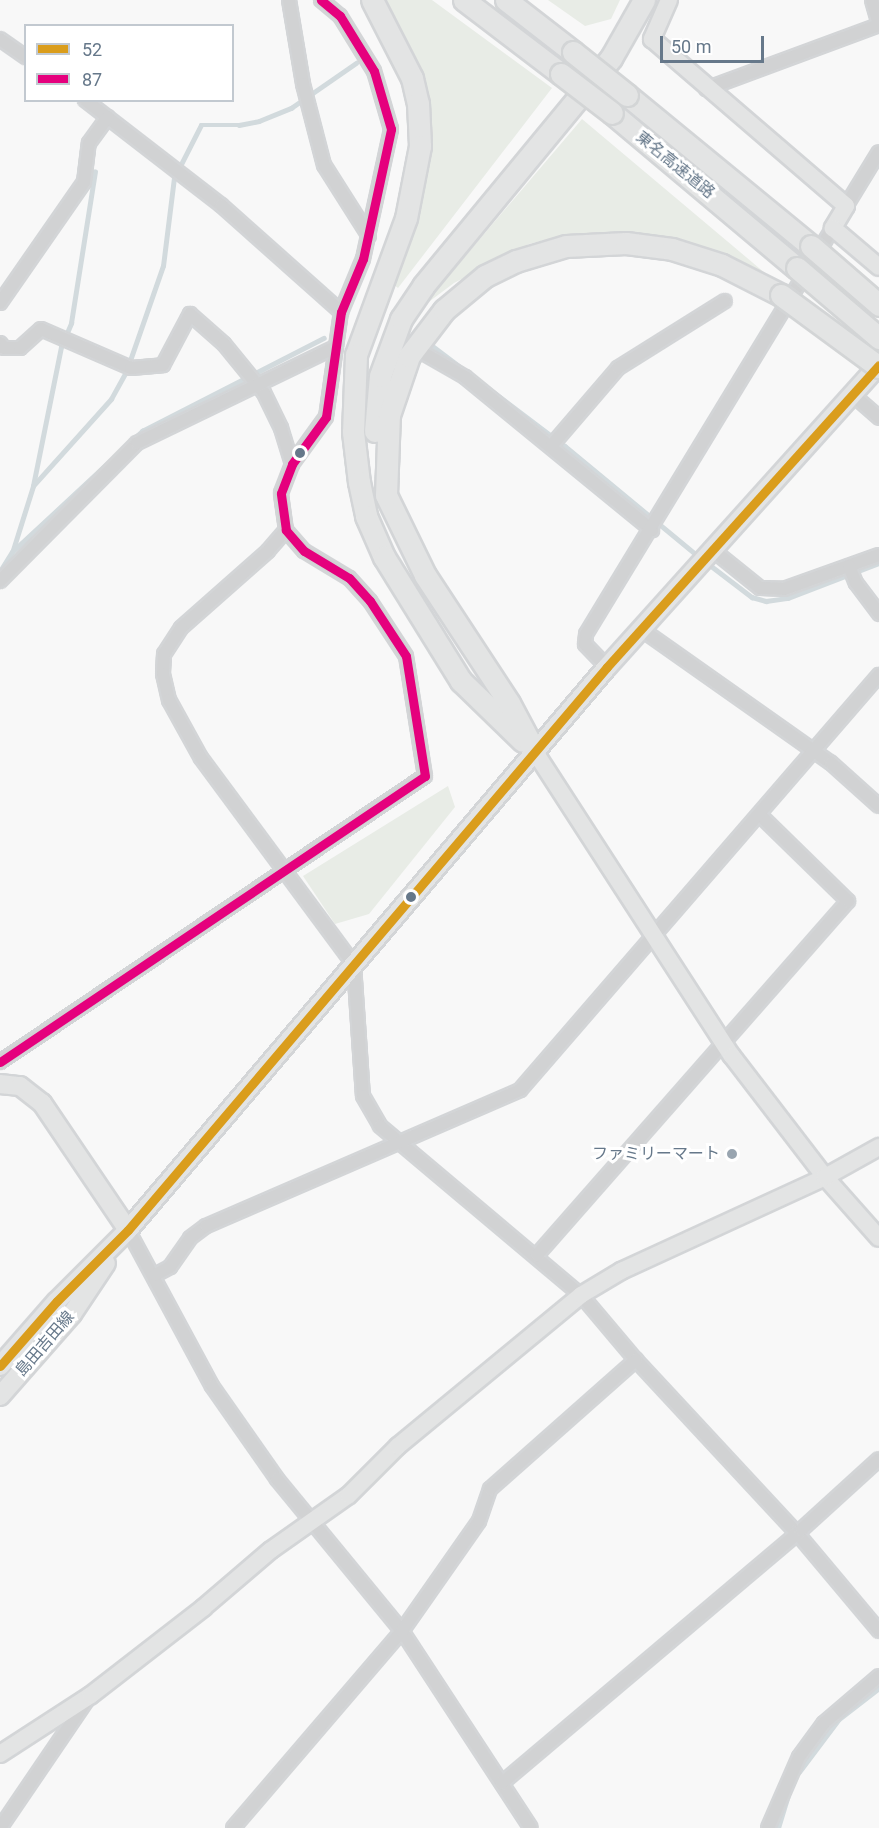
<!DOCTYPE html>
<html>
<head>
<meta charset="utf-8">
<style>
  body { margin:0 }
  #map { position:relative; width:879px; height:1828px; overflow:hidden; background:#f8f8f8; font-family:Roboto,"Noto Sans JP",sans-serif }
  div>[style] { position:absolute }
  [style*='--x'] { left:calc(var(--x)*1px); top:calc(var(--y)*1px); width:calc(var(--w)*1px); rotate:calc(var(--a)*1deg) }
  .green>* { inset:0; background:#e8ece6 }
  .stream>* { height:4.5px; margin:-2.25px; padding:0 2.25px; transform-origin:2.25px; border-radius:2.25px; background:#d2dadd }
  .roads { filter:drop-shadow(2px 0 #d3d5d7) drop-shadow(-2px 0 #d3d5d7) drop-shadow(0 2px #d3d5d7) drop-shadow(0 -2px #d3d5d7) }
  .street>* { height:12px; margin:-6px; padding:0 6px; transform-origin:6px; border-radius:6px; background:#d1d2d3 }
  .secondary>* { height:16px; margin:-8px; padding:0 8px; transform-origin:8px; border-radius:8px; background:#e3e4e4 }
  .primary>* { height:18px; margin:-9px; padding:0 9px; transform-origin:9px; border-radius:9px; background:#e3e4e4 }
  .highway>* { height:21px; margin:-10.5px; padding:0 10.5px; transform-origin:10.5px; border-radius:10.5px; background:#e3e4e4 }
  .bridges { filter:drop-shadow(2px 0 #d3d5d6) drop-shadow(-2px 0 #d3d5d6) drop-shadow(0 2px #d3d5d6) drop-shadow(0 -2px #d3d5d6) }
  .highway-bridge>* { height:21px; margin:-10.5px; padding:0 10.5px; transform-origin:10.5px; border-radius:10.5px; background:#e3e4e4 }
  .bus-1>* { height:9px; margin:-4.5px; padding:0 4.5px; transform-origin:4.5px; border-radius:4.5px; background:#da9d1c }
  .bus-2>* { height:9px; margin:-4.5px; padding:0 4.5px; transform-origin:4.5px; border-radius:4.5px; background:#e5007d }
  .dots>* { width:16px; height:16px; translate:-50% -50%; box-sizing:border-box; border:3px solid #fff; border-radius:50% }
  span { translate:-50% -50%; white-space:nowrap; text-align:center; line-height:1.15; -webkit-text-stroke:6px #fff; paint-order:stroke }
  .street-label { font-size:16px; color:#66788a }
  .poi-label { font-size:16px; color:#66788a }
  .right { translate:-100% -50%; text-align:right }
  .legend { position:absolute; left:24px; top:24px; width:210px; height:78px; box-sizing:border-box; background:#fff; border:2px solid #c2c9d0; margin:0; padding:8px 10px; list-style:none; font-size:18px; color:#66788a }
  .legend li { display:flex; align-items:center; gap:12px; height:30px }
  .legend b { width:30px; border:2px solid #c2c9d0 }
  .scale { position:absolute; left:660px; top:36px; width:104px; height:27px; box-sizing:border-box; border:3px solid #66788a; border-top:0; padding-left:8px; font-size:18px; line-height:21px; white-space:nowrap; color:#66788a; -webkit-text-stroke:4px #fff; paint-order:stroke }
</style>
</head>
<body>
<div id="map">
  <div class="green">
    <i style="clip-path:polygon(380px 0,432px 0,552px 88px,398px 288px,389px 281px,426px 136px,426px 91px,393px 17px)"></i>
    <i style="clip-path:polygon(548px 0,620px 0,611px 19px,585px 26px)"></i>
    <i style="clip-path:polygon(582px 119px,765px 273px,722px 252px,669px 238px,611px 233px,564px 235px,529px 244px,454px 283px,422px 307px)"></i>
    <i style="clip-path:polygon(448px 786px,455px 807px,369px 914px,335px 924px,303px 876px)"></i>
  </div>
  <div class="stream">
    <i style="--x:430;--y:344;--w:169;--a:37.1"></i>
    <i style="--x:565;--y:446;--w:174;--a:39.6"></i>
    <i style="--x:33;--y:486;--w:117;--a:-48.1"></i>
    <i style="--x:111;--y:399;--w:31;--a:-61"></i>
    <i style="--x:126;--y:372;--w:112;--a:-70.8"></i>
    <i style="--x:163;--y:266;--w:89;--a:-82.9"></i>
    <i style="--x:174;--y:178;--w:59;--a:-63"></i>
    <i style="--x:201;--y:125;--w:38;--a:0"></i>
    <i style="--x:239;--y:125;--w:20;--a:-11"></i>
    <i style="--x:259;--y:121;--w:35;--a:-22"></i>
    <i style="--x:291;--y:108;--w:79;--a:-34.7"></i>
    <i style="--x:13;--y:550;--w:67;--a:-72.6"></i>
    <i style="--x:33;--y:486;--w:142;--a:-78.6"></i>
    <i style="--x:61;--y:347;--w:26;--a:-67"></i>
    <i style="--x:71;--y:323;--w:153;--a:-81"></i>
    <i style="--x:706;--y:562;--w:58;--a:37.3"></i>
    <i style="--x:752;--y:597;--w:15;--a:16"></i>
    <i style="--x:766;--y:601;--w:22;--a:-8"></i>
    <i style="--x:788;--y:598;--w:97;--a:-21"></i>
    <i style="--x:0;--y:571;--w:22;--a:-58"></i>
    <i style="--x:12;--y:552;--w:178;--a:-42.9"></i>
    <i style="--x:142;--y:431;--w:204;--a:-27.1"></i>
    <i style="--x:799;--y:1772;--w:66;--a:-53"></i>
    <i style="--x:839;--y:1719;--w:51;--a:-37.8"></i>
    <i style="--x:778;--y:1828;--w:34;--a:-73"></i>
  </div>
  <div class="roads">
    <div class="street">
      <i style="--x:289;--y:0;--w:85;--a:80.5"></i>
      <i style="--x:303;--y:84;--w:84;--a:75.5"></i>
      <i style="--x:324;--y:165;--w:84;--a:57.6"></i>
      <i style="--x:872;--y:0;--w:25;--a:74"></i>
      <i style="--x:0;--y:39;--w:32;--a:35"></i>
      <i style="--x:706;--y:89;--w:184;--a:-20.3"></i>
      <i style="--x:85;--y:100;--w:172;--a:37.7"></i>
      <i style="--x:221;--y:205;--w:161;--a:41.7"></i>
      <i style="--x:846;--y:206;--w:63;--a:-58.6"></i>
      <i style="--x:0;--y:303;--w:147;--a:-55.2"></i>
      <i style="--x:84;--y:182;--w:39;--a:-83"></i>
      <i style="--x:89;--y:143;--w:32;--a:-54"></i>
      <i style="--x:0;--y:343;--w:6;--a:51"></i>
      <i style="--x:4;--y:348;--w:16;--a:0"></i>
      <i style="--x:20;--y:348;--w:28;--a:-42"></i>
      <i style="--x:41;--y:329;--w:98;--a:23.4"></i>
      <i style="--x:131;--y:368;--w:32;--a:-5"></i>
      <i style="--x:163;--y:365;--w:58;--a:-62.1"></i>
      <i style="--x:190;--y:314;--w:45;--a:41.4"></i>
      <i style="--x:224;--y:344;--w:63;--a:50.8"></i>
      <i style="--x:264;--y:393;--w:39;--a:64"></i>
      <i style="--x:281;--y:428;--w:38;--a:73"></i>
      <i style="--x:425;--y:354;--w:46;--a:29.9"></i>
      <i style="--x:465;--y:377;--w:242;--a:39.3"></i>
      <i style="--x:853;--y:395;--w:35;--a:41"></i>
      <i style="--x:552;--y:445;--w:101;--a:-49.4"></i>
      <i style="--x:618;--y:368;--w:126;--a:-32.1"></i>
      <i style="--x:286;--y:530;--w:28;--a:131"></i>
      <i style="--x:268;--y:551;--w:116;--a:138.5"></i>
      <i style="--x:181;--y:628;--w:31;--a:123"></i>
      <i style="--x:164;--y:654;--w:20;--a:93"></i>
      <i style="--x:163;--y:674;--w:27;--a:77"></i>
      <i style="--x:169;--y:700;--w:66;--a:61.1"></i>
      <i style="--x:201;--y:758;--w:257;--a:53.5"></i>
      <i style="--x:354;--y:965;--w:131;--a:86.1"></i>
      <i style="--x:363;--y:1096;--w:34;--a:60"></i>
      <i style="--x:380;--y:1126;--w:263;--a:40.1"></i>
      <i style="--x:581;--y:1295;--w:85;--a:49.8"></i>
      <i style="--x:636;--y:1360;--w:235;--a:47.1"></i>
      <i style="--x:796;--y:1532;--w:129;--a:50"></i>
      <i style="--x:714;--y:551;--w:59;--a:38.8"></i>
      <i style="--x:760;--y:588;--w:24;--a:2"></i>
      <i style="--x:784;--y:589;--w:101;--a:-19.7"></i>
      <i style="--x:849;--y:566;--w:18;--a:68"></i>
      <i style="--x:856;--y:583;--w:39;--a:53"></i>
      <i style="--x:0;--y:581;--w:194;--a:-45.2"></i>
      <i style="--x:137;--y:443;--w:221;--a:-25.8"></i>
      <i style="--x:641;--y:629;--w:232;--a:35.2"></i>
      <i style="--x:831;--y:763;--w:64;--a:41.9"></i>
      <i style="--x:607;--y:667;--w:32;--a:-134"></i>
      <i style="--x:585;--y:644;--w:10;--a:-84"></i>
      <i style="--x:586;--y:634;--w:475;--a:-58.7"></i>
      <i style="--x:0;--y:1062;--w:512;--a:-33.94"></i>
      <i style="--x:425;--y:776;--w:121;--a:-99"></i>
      <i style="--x:406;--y:656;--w:66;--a:-123.2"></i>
      <i style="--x:370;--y:601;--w:31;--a:-132"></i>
      <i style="--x:349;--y:578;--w:52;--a:-149"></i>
      <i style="--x:304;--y:551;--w:28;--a:-131"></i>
      <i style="--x:286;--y:530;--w:37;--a:-98"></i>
      <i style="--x:281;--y:493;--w:31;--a:-69"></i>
      <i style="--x:292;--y:464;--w:58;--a:-54.1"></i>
      <i style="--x:326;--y:417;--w:106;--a:-81.9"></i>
      <i style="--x:341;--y:312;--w:57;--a:-67.5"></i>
      <i style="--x:363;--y:259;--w:133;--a:-77.8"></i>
      <i style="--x:391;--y:129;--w:60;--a:-106.3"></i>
      <i style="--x:374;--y:71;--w:65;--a:-121.7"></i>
      <i style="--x:340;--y:16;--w:25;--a:-140"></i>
      <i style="--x:128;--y:1230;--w:177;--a:61.7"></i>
      <i style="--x:212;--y:1386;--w:113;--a:55"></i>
      <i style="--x:277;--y:1479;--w:197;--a:50.6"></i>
      <i style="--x:402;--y:1631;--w:235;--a:56.8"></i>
      <i style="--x:537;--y:1255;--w:471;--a:-48.7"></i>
      <i style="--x:848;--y:901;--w:123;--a:-135.7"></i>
      <i style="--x:155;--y:1275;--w:17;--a:-28"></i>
      <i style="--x:170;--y:1267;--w:35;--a:-55"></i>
      <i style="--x:190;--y:1238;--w:20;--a:-37"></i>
      <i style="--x:206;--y:1226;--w:342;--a:-23.4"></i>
      <i style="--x:520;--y:1090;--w:549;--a:-49.14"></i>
      <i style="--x:502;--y:1783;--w:392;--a:-40.2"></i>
      <i style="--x:801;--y:1530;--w:105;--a:-42.3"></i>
      <i style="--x:0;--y:1828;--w:155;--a:-55.8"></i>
      <i style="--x:233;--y:1828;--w:260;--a:-49.4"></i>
      <i style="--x:402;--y:1631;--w:134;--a:-55"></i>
      <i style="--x:479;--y:1521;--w:34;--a:-71"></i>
      <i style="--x:490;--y:1489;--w:195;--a:-41.5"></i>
      <i style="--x:768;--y:1828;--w:77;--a:-66.4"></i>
      <i style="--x:799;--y:1757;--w:42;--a:-53.7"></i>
      <i style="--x:824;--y:1723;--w:72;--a:-40.5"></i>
    </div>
    <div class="secondary">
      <i style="--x:669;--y:0;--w:43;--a:113.6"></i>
      <i style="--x:652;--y:39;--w:256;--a:40.7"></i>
      <i style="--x:846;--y:206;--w:26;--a:121"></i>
      <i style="--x:833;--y:228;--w:60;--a:40.3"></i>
      <i style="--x:535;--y:752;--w:362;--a:57.1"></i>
      <i style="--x:732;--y:1056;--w:153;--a:52.5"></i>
      <i style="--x:825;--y:1177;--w:81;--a:48.5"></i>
      <i style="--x:0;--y:1754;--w:108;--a:-33"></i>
      <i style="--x:91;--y:1695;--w:142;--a:-37.8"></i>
      <i style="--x:203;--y:1608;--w:89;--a:-40.5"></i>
      <i style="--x:271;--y:1550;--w:95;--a:-35.2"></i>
      <i style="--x:349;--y:1495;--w:69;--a:-45"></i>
      <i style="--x:398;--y:1446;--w:237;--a:-39.5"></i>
      <i style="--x:581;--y:1295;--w:47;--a:-31"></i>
      <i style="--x:621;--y:1271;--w:225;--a:-24.7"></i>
      <i style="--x:825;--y:1177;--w:62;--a:-29.1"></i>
    </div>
    <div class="primary">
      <i style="--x:0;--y:1084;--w:20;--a:6"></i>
      <i style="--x:20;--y:1086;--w:28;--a:38"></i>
      <i style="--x:42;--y:1103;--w:153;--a:55.9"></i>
      <i style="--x:0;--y:1366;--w:86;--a:-48.8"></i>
      <i style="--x:57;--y:1301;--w:100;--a:-45"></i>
      <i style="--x:128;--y:1230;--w:739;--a:-49.61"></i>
      <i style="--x:607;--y:667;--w:406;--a:-48"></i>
      <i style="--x:0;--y:1396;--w:109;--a:-48.7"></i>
      <i style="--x:72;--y:1314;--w:61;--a:-56.3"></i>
    </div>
    <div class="highway">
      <i style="--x:372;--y:0;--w:88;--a:62.9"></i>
      <i style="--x:412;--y:78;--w:26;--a:77"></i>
      <i style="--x:418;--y:103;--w:43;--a:87.3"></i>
      <i style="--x:420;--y:146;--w:73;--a:101"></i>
      <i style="--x:406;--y:218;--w:146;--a:110.1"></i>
      <i style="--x:356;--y:355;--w:77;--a:92.2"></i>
      <i style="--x:353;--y:432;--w:50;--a:83.2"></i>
      <i style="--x:359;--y:482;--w:35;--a:78"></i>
      <i style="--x:366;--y:516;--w:45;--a:66.3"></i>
      <i style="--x:384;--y:557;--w:146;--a:58.2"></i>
      <i style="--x:461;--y:681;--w:86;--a:44.1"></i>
      <i style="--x:464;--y:0;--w:122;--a:37.3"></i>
      <i style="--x:506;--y:0;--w:85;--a:37.8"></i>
      <i style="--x:627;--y:95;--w:238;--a:39.4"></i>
      <i style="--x:612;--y:113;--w:241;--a:40"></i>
      <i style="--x:375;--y:431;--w:55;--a:-84.8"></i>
      <i style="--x:380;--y:376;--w:61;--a:-69.8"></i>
      <i style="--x:401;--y:319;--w:40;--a:-56"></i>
      <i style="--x:423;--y:286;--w:296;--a:-50.5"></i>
      <i style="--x:611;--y:58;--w:67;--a:-60.4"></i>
      <i style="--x:535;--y:752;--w:55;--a:-118"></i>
      <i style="--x:509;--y:703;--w:153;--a:-123.3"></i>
      <i style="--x:425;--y:575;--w:89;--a:-116"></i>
      <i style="--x:386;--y:495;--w:80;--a:-87.9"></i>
      <i style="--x:389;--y:415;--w:62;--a:-71.3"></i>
      <i style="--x:409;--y:356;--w:58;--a:-52.7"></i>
      <i style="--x:444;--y:310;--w:53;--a:-39.7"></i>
      <i style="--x:485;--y:276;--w:34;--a:-26"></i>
      <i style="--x:516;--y:261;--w:52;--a:-16.7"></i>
      <i style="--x:566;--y:246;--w:60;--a:-2.9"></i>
      <i style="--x:626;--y:243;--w:46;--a:7.4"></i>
      <i style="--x:672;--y:249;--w:52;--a:17.7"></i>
      <i style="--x:722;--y:265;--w:66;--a:27"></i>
    </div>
  </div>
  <div class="bridges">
    <div class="highway-bridge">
      <i style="--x:573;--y:52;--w:69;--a:38.5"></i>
      <i style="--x:561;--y:74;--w:64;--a:37.4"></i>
      <i style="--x:811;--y:246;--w:90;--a:40.9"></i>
      <i style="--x:797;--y:268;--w:108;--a:40.5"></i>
      <i style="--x:781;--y:295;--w:122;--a:36.3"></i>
    </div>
  </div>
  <div class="bus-1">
    <i style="--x:0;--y:1366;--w:86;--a:-48.8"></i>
    <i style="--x:57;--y:1301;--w:100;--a:-45"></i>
    <i style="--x:128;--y:1230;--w:739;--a:-49.61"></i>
    <i style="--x:607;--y:667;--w:406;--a:-48"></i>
  </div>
  <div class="bus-2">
    <i style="--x:0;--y:1062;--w:512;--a:-33.94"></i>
    <i style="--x:425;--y:776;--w:121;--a:-99"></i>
    <i style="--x:406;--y:656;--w:66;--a:-123.2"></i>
    <i style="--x:370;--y:601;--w:31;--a:-132"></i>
    <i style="--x:349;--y:578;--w:52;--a:-149"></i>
    <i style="--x:304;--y:551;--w:28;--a:-131"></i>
    <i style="--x:286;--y:530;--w:37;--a:-98"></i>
    <i style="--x:281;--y:493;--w:31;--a:-69"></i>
    <i style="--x:292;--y:464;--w:58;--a:-54.1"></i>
    <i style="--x:326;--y:417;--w:106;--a:-81.9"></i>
    <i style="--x:341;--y:312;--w:57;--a:-67.5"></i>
    <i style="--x:363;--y:259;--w:133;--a:-77.8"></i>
    <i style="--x:391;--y:129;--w:60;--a:-106.3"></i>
    <i style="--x:374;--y:71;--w:65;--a:-121.7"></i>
    <i style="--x:340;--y:16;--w:25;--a:-140"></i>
  </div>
  <div class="dots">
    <i style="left:300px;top:453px;background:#66788a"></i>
    <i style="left:411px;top:897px;background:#66788a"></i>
    <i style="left:732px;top:1154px;background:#99a5b0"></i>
  </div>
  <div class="street-label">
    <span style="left:675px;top:165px;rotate:39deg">東名高速道路</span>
    <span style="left:45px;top:1344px;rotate:-49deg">島田吉田線</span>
  </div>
  <div class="poi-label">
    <span class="right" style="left:720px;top:1154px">ファミリーマート</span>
  </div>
  <ul class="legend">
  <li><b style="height:8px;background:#da9d1c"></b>52</li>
  <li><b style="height:8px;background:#e5007d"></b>87</li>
  </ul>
  <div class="scale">50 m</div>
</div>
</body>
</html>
